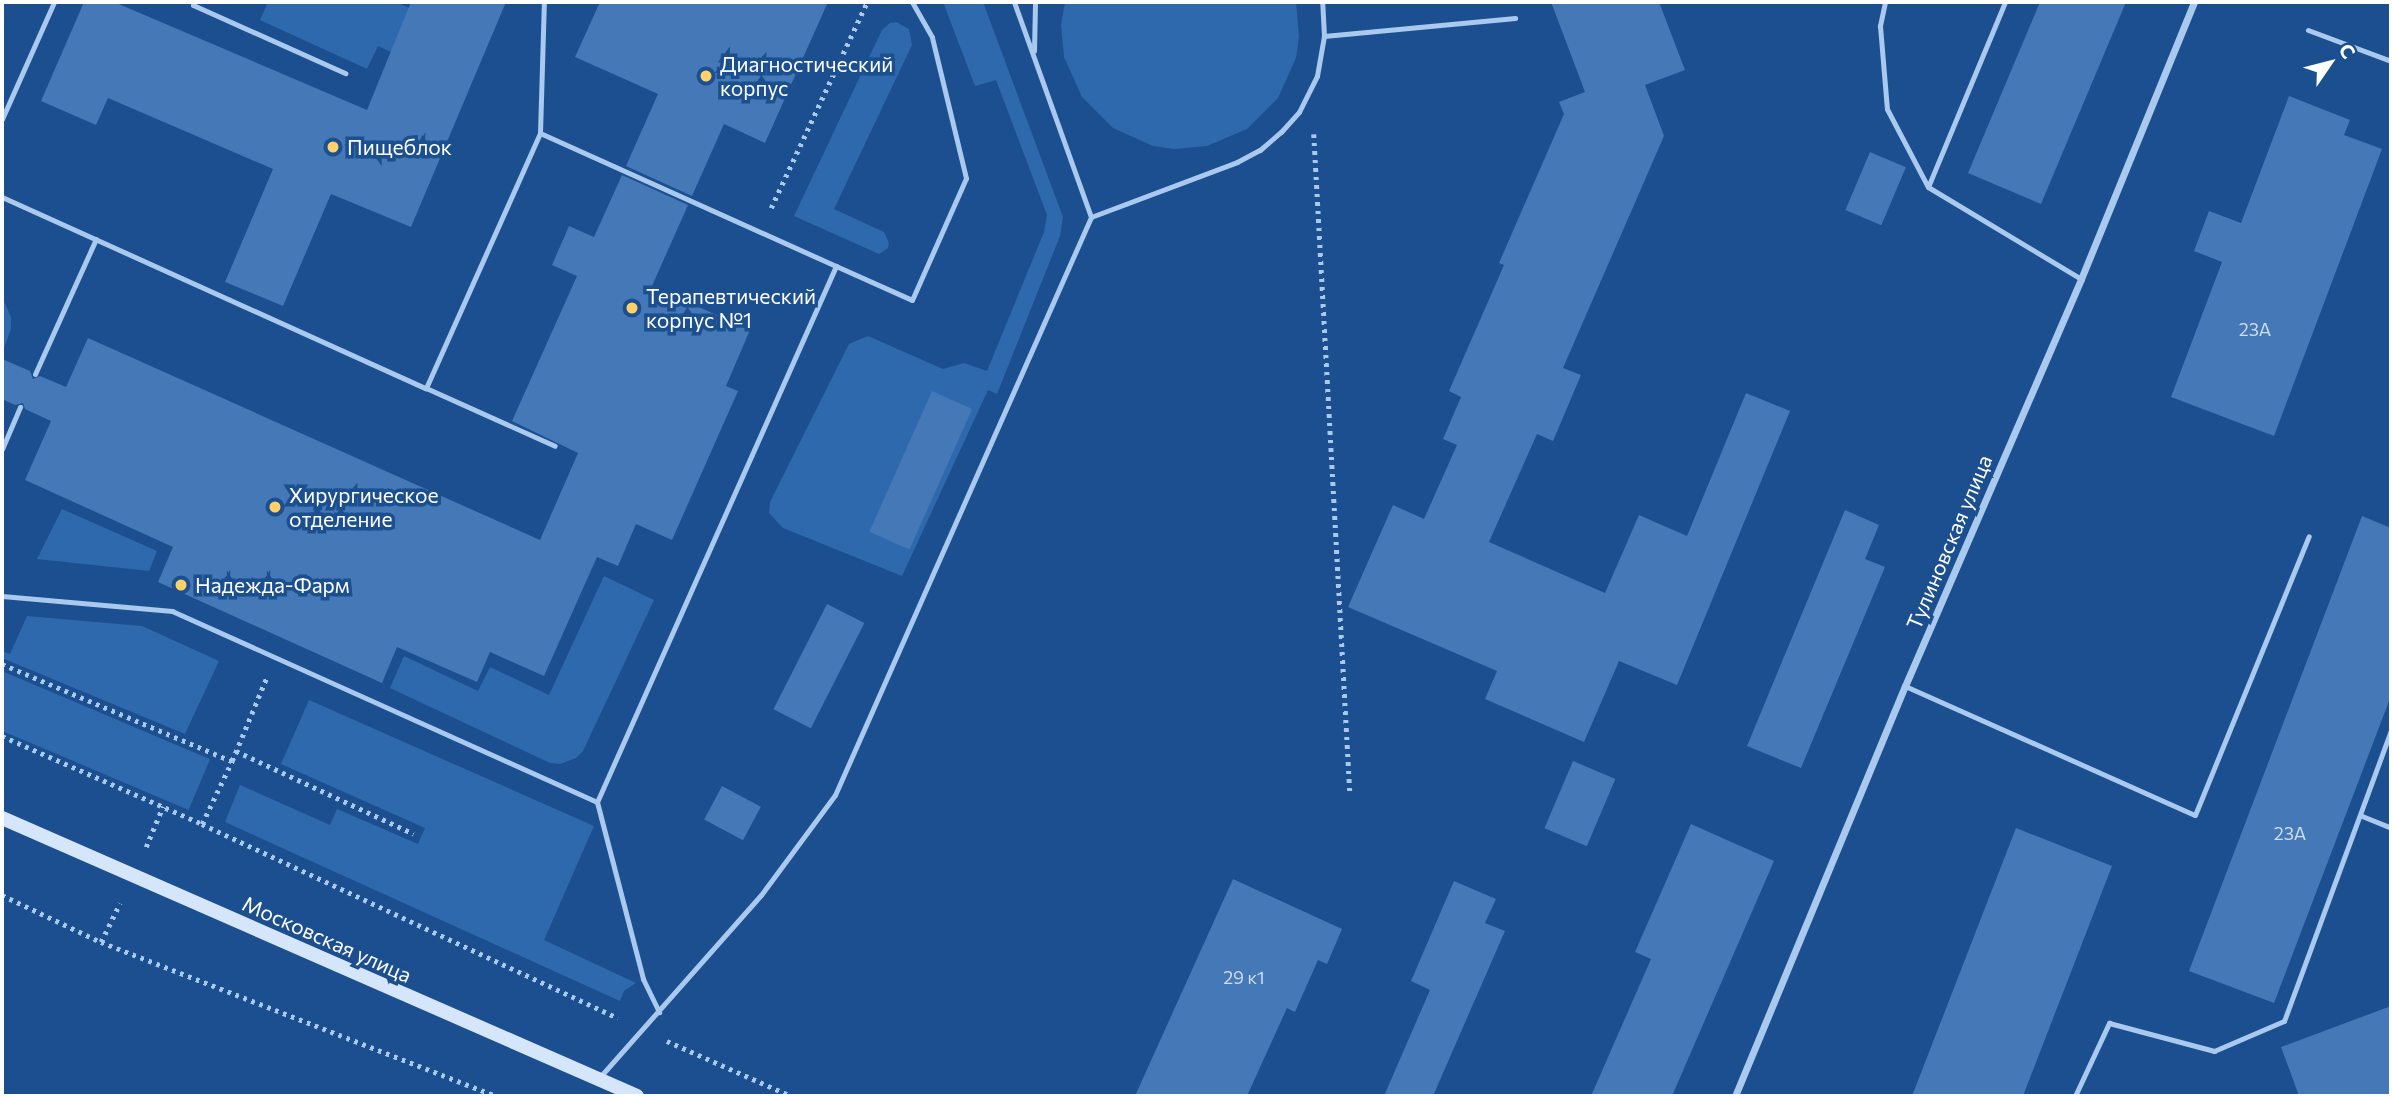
<!DOCTYPE html>
<html>
<head>
<meta charset="utf-8">
<style>
  body { margin:0 }
  #map { position:relative; width:2393px; height:1098px; overflow:hidden; background:#1b4f8f; font-family:Commissioner,sans-serif }
  div>[style] { position:absolute }
  [style*='--x'] { left:calc(var(--x)*1px); top:calc(var(--y)*1px); width:calc(var(--w)*1px); rotate:calc(var(--a)*1deg) }
  .green>* { inset:0; background:#2e69ad; transform-origin:0 0 }
  .building>* { inset:0; background:#4478b7; transform-origin:0 0 }
  .path>* { height:4.5px; margin-top:-2.25px; transform-origin:0; background:repeating-linear-gradient(90deg,#a9c9ee 0 3.5px,transparent 0 8.5px) }
  .lane>* { height:5px; margin:-2.5px; padding:0 2.5px; transform-origin:2.5px; border-radius:2.5px; background:#a9c9ee }
  .street>* { height:7px; margin:-3.5px; padding:0 3.5px; transform-origin:3.5px; border-radius:3.5px; background:#a9c9ee }
  .secondary>* { height:14px; margin:-7px; padding:0 7px; transform-origin:7px; border-radius:7px; background:#d6e6fa }
  .dots>* { width:19px; height:19px; translate:-50% -50%; box-sizing:border-box; border:4px solid #1b4f8f; border-radius:50% }
  span { translate:-50% -50%; white-space:nowrap; text-align:center; line-height:1.15; -webkit-text-stroke:7px #1b4f8f; paint-order:stroke }
  .number-label { font-size:18px; color:#d0dded }
  .number-label span { -webkit-text-stroke-width:0 }
  .poi-label { font-size:21px; color:#fff }
  .left { translate:0 -50%; text-align:left }
  .street-label { font-size:21px; color:#fff }
  .frame { position:absolute; inset:0; border:4px solid #fff; pointer-events:none }
  .north { position:absolute; left:2295px; top:28px; width:70px; height:70px; -webkit-text-stroke:5px #1b4f8f; paint-order:stroke; rotate:55deg; font-size:19px; font-weight:700; line-height:28px; text-align:center; color:#fff }
  .north::after { content:''; display:block; margin:auto; width:24px; height:32px; background:#fff; clip-path:polygon(50% 0,100% 100%,50% 72%,0 100%) }
</style>
</head>
<body>
<div id="map">
  <div class="green">
    <i style="clip-path:polygon(268px 2px,396px 2px,450px 26px,430px 70px,378px 46px,367px 69px,260px 20px)"></i>
    <i style="clip-path:polygon(943px 2px,983px 2px,1063px 217px,1060px 236px,997px 394px,988px 390px,902px 576px,783px 528px,769px 513px,770px 502px,849px 344px,868px 336px,943px 369px,964px 363px,987px 371px,1044px 232px,1047px 215px,996px 80px,975px 86px)"></i>
    <i style="clip-path:polygon(1065px 2px,1296px 2px,1299px 37px,1296px 58px,1278px 98px,1247px 129px,1207px 146px,1174px 149px,1153px 146px,1113px 128px,1082px 97px,1064px 57px,1061px 25px)"></i>
    <i style="clip-path:polygon(896px 22px,909px 29px,912px 45px,834px 209px,884px 232px,889px 243px,888px 248px,879px 254px,794px 216px,882px 30px,890px 23px)"></i>
    <i style="clip-path:polygon(2px 297px,11px 317px,11px 329px,2px 353px)"></i>
    <i style="clip-path:polygon(62px 509px,157px 551px,149px 571px,37px 559px)"></i>
    <i style="clip-path:polygon(604px 576px,654px 600px,583px 751px,576px 758px,560px 764px,550px 763px,390px 688px,404px 656px,478px 691px,490px 667px,549px 695px)"></i>
    <i style="clip-path:polygon(27px 616px,142px 626px,219px 661px,185px 734px,2px 658px,2px 651px,10px 654px)"></i>
    <i style="left:2px;top:671px;width:226px;height:55px;rotate:23deg"></i>
    <i style="clip-path:polygon(309px 700px,594px 826px,544px 940px,636px 983px,624px 991px,620px 1001px,225px 822px,240px 785px,330px 825px,337px 809px,418px 844px,425px 828px,281px 764px)"></i>
  </div>
  <div class="building">
    <i style="clip-path:polygon(84px 2px,114px 2px,367px 110px,411px 2px,506px 2px,411px 227px,331px 194px,283px 306px,225px 282px,273px 169px,108px 98px,96px 125px,41px 101px)"></i>
    <i style="clip-path:polygon(600px 2px,828px 2px,765px 143px,724px 124px,692px 196px,626px 166px,658px 94px,575px 57px)"></i>
    <i style="clip-path:polygon(1551px 2px,1659px 2px,1685px 70px,1645px 85px,1664px 136px,1563px 368px,1581px 375px,1553px 441px,1537px 434px,1489px 542px,1605px 593px,1639px 515px,1687px 536px,1746px 393px,1790px 411px,1677px 685px,1619px 661px,1584px 742px,1485px 699px,1497px 671px,1348px 607px,1393px 505px,1424px 519px,1457px 445px,1443px 439px,1461px 397px,1449px 391px,1504px 265px,1499px 263px,1564px 114px,1559px 102px,1585px 92px)"></i>
    <i style="clip-path:polygon(2040px 2px,2126px 2px,2041px 204px,1968px 173px)"></i>
    <i style="clip-path:polygon(2289px 96px,2350px 120px,2344px 135px,2382px 149px,2274px 436px,2171px 397px,2222px 262px,2194px 251px,2209px 211px,2241px 223px)"></i>
    <i style="left:1870px;top:152px;width:39px;height:63px;rotate:23deg"></i>
    <i style="clip-path:polygon(622px 175px,688px 205px,652px 286px,750px 330px,726px 386px,738px 391px,672px 540px,636px 524px,618px 566px,597px 557px,544px 676px,490px 652px,477px 682px,397px 647px,382px 683px,158px 582px,173px 547px,25px 480px,51px 421px,25px 409px,23px 403px,15px 405px,2px 399px,2px 359px,30px 371px,33px 379px,40px 376px,66px 387px,88px 338px,540px 540px,578px 453px,512px 421px,577px 276px,552px 265px,569px 226px,594px 237px)"></i>
    <i style="left:932px;top:391px;width:44px;height:154px;rotate:24deg"></i>
    <i style="clip-path:polygon(1845px 510px,1879px 525px,1865px 559px,1885px 567px,1801px 768px,1747px 746px)"></i>
    <i style="clip-path:polygon(2362px 516px,2391px 528px,2391px 696px,2274px 1003px,2189px 971px)"></i>
    <i style="left:827px;top:604px;width:42px;height:118px;rotate:27deg"></i>
    <i style="left:1573px;top:761px;width:46px;height:73px;rotate:23deg"></i>
    <i style="left:722px;top:786px;width:44px;height:38px;rotate:28deg"></i>
    <i style="clip-path:polygon(1691px 824px,1774px 861px,1672px 1096px,1591px 1096px,1651px 959px,1635px 952px)"></i>
    <i style="clip-path:polygon(2016px 828px,2112px 866px,2023px 1096px,1912px 1096px)"></i>
    <i style="clip-path:polygon(1233px 879px,1342px 929px,1327px 964px,1318px 960px,1295px 1012px,1287px 1008px,1247px 1096px,1135px 1096px)"></i>
    <i style="clip-path:polygon(1454px 881px,1496px 899px,1485px 923px,1505px 931px,1433px 1096px,1384px 1096px,1430px 990px,1411px 981px)"></i>
    <i style="clip-path:polygon(2391px 1006px,2391px 1096px,2299px 1096px,2281px 1047px)"></i>
  </div>
  <div class="path">
    <i style="--x:1314;--y:134;--w:659;--a:86.87"></i>
    <i style="--x:771;--y:208;--w:227;--a:-65"></i>
    <i style="--x:2;--y:664;--w:250;--a:22.9"></i>
    <i style="--x:232;--y:761;--w:89;--a:-67.5"></i>
    <i style="--x:2;--y:736;--w:219;--a:23.7"></i>
    <i style="--x:202;--y:824;--w:459;--a:25"></i>
    <i style="--x:236;--y:751;--w:196;--a:25"></i>
    <i style="--x:202;--y:824;--w:70;--a:-64.5"></i>
    <i style="--x:146;--y:847;--w:44;--a:-67.5"></i>
    <i style="--x:2;--y:895;--w:110;--a:25.4"></i>
    <i style="--x:101;--y:942;--w:423;--a:21.3"></i>
    <i style="--x:101;--y:942;--w:43;--a:-64"></i>
    <i style="--x:667;--y:1041;--w:136;--a:23.9"></i>
  </div>
  <div class="lane">
    <i style="--x:194;--y:2;--w:3;--a:108"></i>
    <i style="--x:193;--y:5;--w:167;--a:24.1"></i>
    <i style="--x:1885;--y:2;--w:25;--a:102"></i>
    <i style="--x:1880;--y:26;--w:83;--a:85.2"></i>
    <i style="--x:1887;--y:109;--w:88;--a:62.3"></i>
    <i style="--x:2005;--y:2;--w:200;--a:112.6"></i>
    <i style="--x:1928;--y:187;--w:179;--a:31"></i>
    <i style="--x:2308;--y:30;--w:89;--a:20.5"></i>
    <i style="--x:1324;--y:36;--w:192;--a:-5.4"></i>
    <i style="--x:1034;--y:51;--w:49;--a:-88.8"></i>
    <i style="--x:2;--y:119;--w:128;--a:-66"></i>
    <i style="--x:540;--y:133;--w:325;--a:24.2"></i>
    <i style="--x:2;--y:197;--w:465;--a:24.3"></i>
    <i style="--x:426;--y:388;--w:279;--a:-65.9"></i>
    <i style="--x:540;--y:133;--w:131;--a:-88.3"></i>
    <i style="--x:1091;--y:217;--w:156;--a:-20.6"></i>
    <i style="--x:1237;--y:162;--w:26;--a:-28"></i>
    <i style="--x:1260;--y:150;--w:28;--a:-41"></i>
    <i style="--x:1281;--y:132;--w:27;--a:-48"></i>
    <i style="--x:1299;--y:112;--w:40;--a:-63.4"></i>
    <i style="--x:1317;--y:76;--w:41;--a:-80.1"></i>
    <i style="--x:1324;--y:36;--w:34;--a:-93"></i>
    <i style="--x:35;--y:374;--w:148;--a:-65.7"></i>
    <i style="--x:426;--y:388;--w:141;--a:24.2"></i>
    <i style="--x:2;--y:449;--w:46;--a:-66.8"></i>
    <i style="--x:2;--y:596;--w:171;--a:5"></i>
    <i style="--x:172;--y:611;--w:466;--a:24.2"></i>
    <i style="--x:597;--y:802;--w:587;--a:-65.97"></i>
    <i style="--x:836;--y:266;--w:83;--a:24.1"></i>
    <i style="--x:912;--y:300;--w:133;--a:-66.1"></i>
    <i style="--x:966;--y:178;--w:145;--a:-103.6"></i>
    <i style="--x:932;--y:37;--w:40;--a:-119.7"></i>
    <i style="--x:1905;--y:686;--w:317;--a:24"></i>
    <i style="--x:2195;--y:815;--w:301;--a:-67.8"></i>
    <i style="--x:597;--y:802;--w:183;--a:75.4"></i>
    <i style="--x:643;--y:979;--w:37;--a:64"></i>
    <i style="--x:2362;--y:816;--w:31;--a:22"></i>
    <i style="--x:599;--y:1078;--w:244;--a:-48.5"></i>
    <i style="--x:761;--y:895;--w:124;--a:-53.5"></i>
    <i style="--x:835;--y:795;--w:632;--a:-66.11"></i>
    <i style="--x:1091;--y:217;--w:228;--a:-109.7"></i>
    <i style="--x:2075;--y:1096;--w:81;--a:-65"></i>
    <i style="--x:2109;--y:1023;--w:109;--a:14.9"></i>
    <i style="--x:2214;--y:1051;--w:76;--a:-23.2"></i>
    <i style="--x:2284;--y:1021;--w:310;--a:-69.8"></i>
  </div>
  <div class="street">
    <i style="--x:1735;--y:1096;--w:444;--a:-67.5"></i>
    <i style="--x:1905;--y:686;--w:443;--a:-66.6"></i>
    <i style="--x:2081;--y:279;--w:299;--a:-67.8"></i>
  </div>
  <div class="secondary">
    <i style="--x:2;--y:818;--w:693;--a:23.64"></i>
  </div>
  <div class="dots">
    <i style="left:706px;top:76px;background:#ffd166"></i>
    <i style="left:333px;top:147px;background:#ffd166"></i>
    <i style="left:632px;top:308px;background:#ffd166"></i>
    <i style="left:275px;top:507px;background:#ffd166"></i>
    <i style="left:181px;top:585px;background:#ffd166"></i>
  </div>
  <div class="number-label">
    <span style="left:2255px;top:329px">23А</span>
    <span style="left:2290px;top:833px">23А</span>
    <span style="left:1244px;top:977px">29 к1</span>
  </div>
  <div class="poi-label">
    <span class="left" style="left:720px;top:76px">Диагностический<br>корпус</span>
    <span class="left" style="left:347px;top:147px">Пищеблок</span>
    <span class="left" style="left:646px;top:308px">Терапевтический<br>корпус №1</span>
    <span class="left" style="left:289px;top:507px">Хирургическое<br>отделение</span>
    <span class="left" style="left:195px;top:585px">Надежда-Фарм</span>
  </div>
  <div class="street-label">
    <span style="left:1949px;top:542px;rotate:-67deg">Тулиновская улица</span>
    <span style="left:327px;top:939px;rotate:24deg">Московская улица</span>
  </div>
  <div class="frame"></div>
  <div class="north">С</div>
</div>
</body>
</html>
